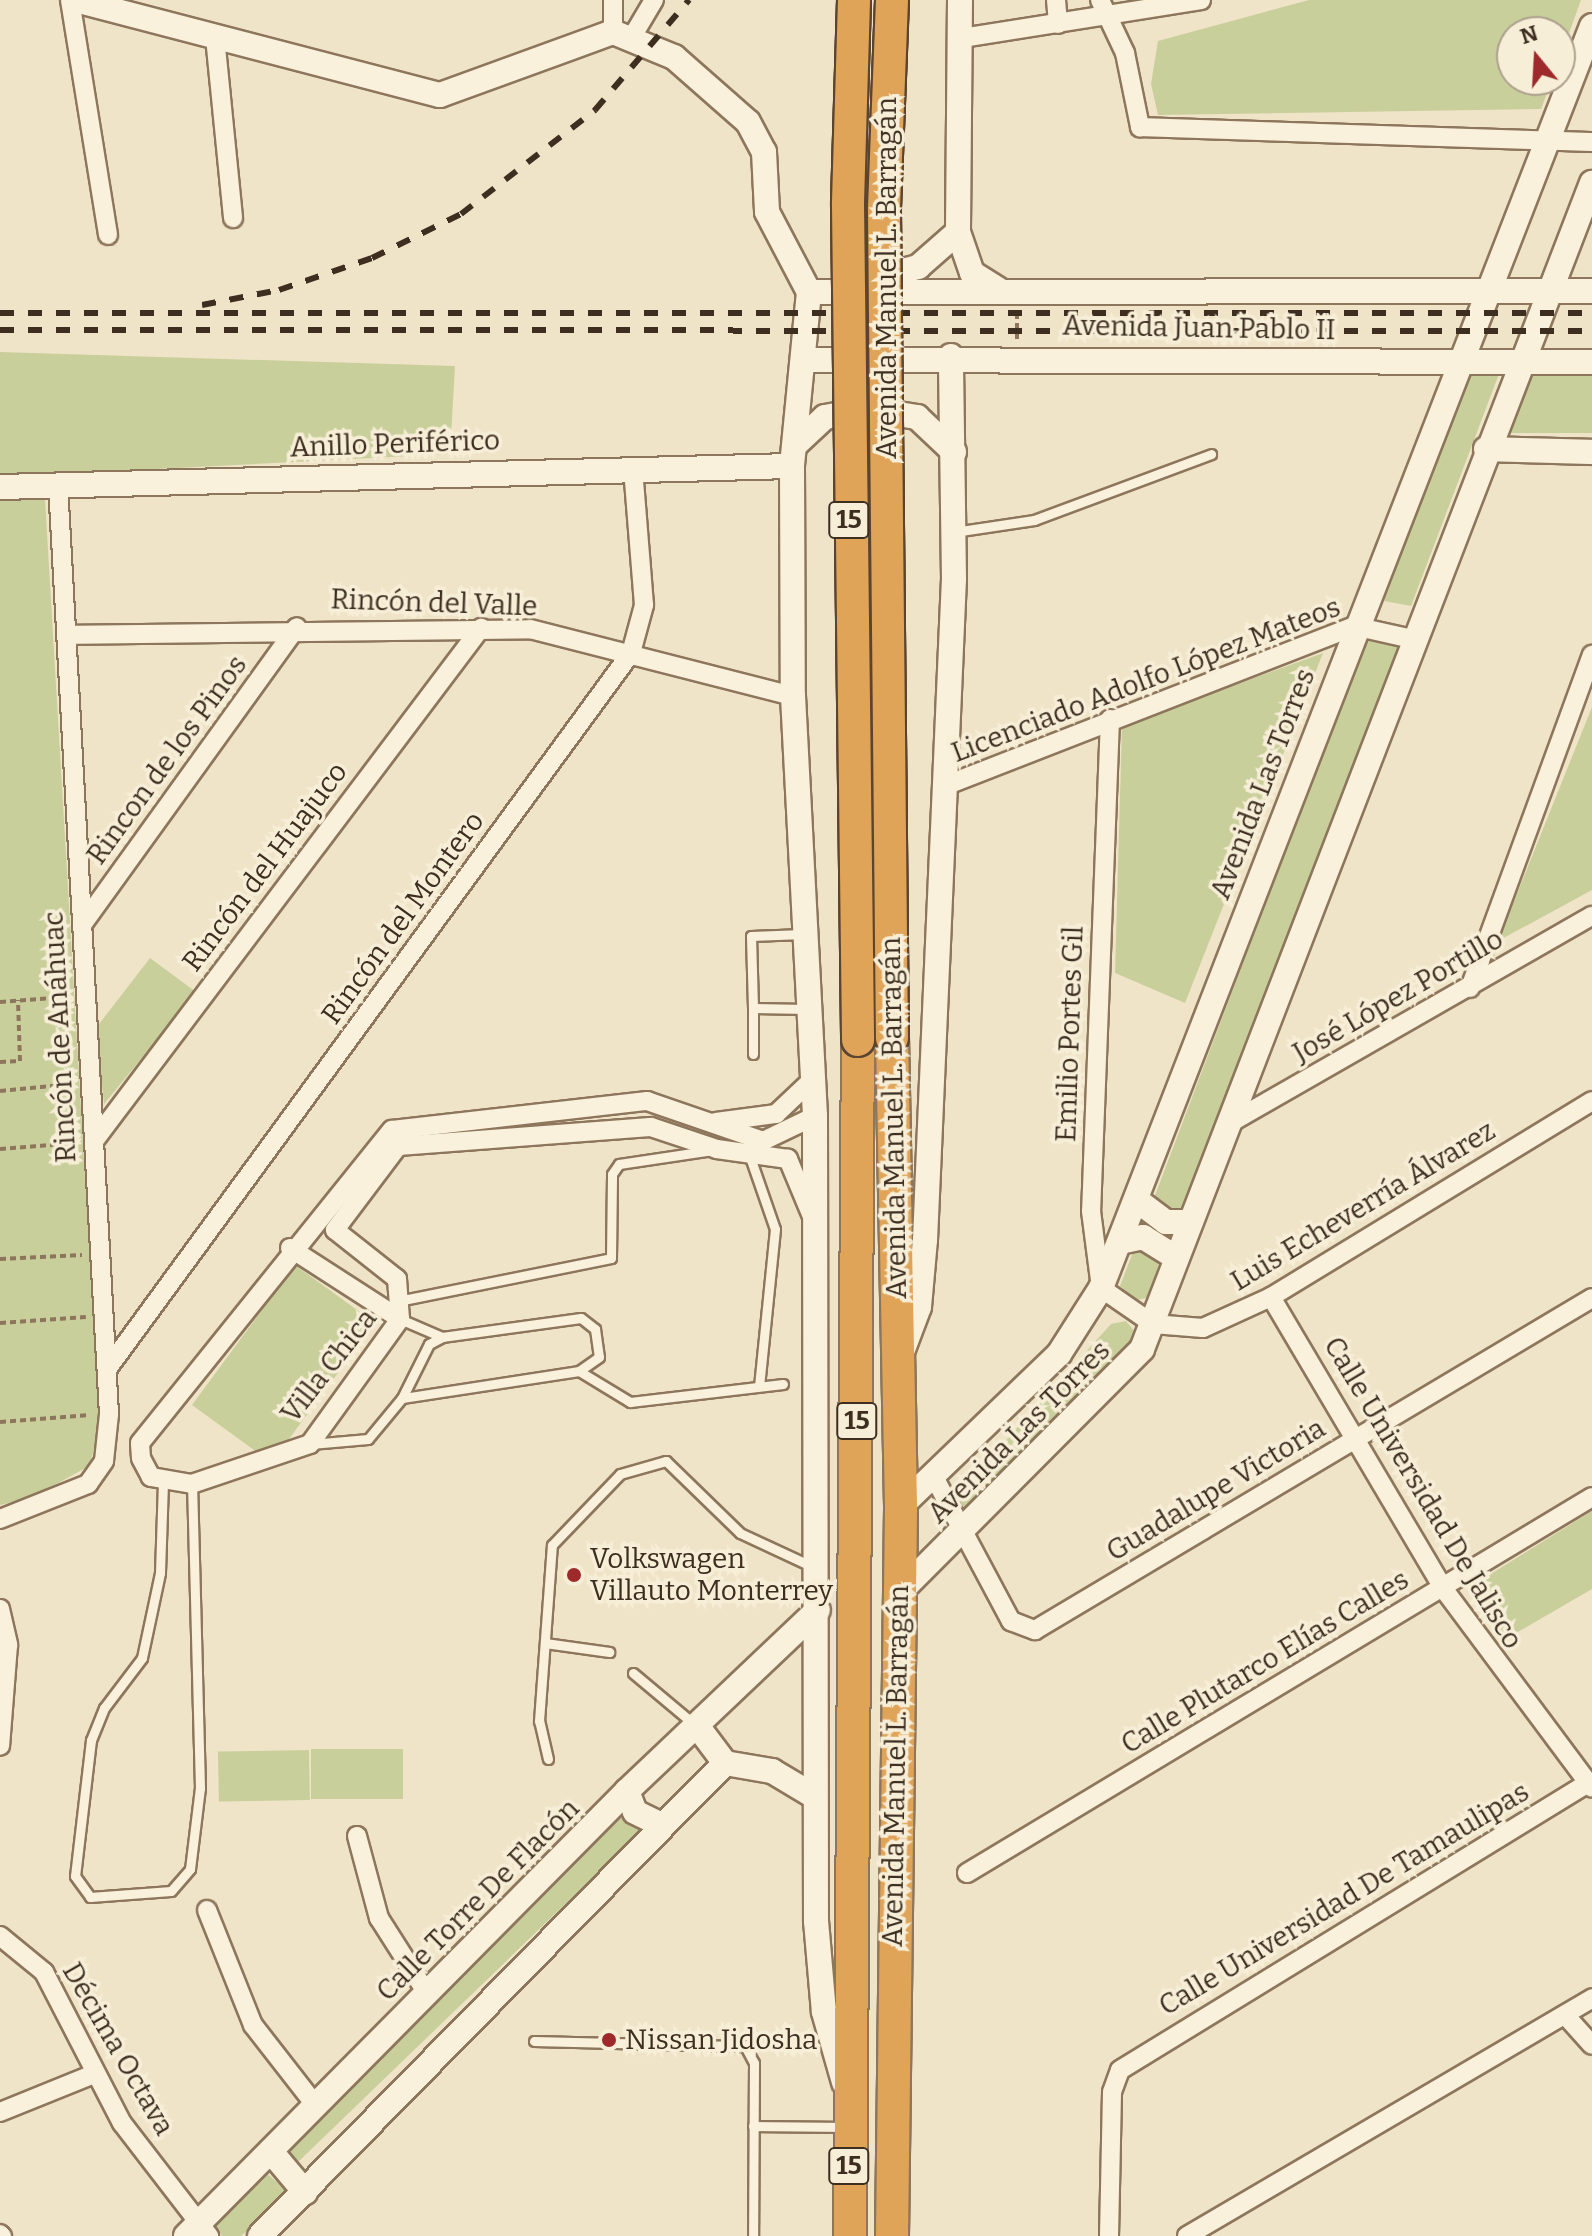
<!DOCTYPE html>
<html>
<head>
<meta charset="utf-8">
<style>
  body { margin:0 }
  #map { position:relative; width:1592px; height:2236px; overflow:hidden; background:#f0e4c8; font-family:Bitter,serif }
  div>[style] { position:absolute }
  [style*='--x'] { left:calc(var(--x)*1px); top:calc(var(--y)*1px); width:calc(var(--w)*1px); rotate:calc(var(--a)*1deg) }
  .green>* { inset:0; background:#c9cf9b; transform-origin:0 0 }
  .path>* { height:4px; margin-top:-2px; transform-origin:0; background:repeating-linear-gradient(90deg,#8d765c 0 6px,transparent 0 10px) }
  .roads { filter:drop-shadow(2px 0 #8d765c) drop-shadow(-2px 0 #8d765c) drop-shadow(0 2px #8d765c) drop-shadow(0 -2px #8d765c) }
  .lane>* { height:9px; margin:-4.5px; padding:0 4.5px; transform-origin:4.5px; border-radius:4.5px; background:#faf1dc }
  .street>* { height:18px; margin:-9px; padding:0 9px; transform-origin:9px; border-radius:9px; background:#faf1dc }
  .secondary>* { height:24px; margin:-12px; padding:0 12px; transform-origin:12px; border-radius:12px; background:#faf1dc }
  .highway>* { height:32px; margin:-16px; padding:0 16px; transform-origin:16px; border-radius:16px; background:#e0a458 }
  .rail>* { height:6px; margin-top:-3px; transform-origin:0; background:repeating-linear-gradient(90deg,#3d2e20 0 14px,transparent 0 28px) }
  .bridges { filter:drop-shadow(2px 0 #5b4430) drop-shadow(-2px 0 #5b4430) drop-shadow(0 2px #5b4430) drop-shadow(0 -2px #5b4430) }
  .highway-bridge>* { height:32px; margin:-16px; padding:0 16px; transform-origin:16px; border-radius:16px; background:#e0a458 }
  .dots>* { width:22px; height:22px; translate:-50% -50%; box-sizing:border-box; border:4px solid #f7eed8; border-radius:50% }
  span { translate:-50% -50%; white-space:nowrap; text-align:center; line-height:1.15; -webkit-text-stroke:7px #f7eed8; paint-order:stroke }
  .shield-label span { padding:2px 6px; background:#f7eed8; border:2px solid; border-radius:6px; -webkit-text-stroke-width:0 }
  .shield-label { font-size:26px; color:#3d2e20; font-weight:700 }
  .street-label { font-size:28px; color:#3d2e20 }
  .poi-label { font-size:28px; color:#3d2e20 }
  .left { translate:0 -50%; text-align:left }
  .north { position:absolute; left:1496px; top:16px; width:80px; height:80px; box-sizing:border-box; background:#f7eed8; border:2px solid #ada18e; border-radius:50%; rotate:342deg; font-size:22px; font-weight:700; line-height:32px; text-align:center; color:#3d2e20 }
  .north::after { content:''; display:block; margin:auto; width:28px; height:36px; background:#9e2a2b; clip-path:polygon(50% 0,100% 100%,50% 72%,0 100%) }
</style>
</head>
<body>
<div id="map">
  <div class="green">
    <i style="clip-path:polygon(1309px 0,1581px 0,1560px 58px,1560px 32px,1512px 32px,1512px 80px,1552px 80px,1541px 109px,1158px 115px,1151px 84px,1158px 41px)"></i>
    <i style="clip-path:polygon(0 352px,455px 366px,450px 454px,0 477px)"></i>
    <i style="clip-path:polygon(1536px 364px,1592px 365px,1592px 433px,1510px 433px)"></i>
    <i style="clip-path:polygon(1468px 372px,1499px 374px,1411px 606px,1384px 601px)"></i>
    <i style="clip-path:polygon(45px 499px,100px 1430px,89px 1466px,33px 1497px,0 1505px,0 501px)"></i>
    <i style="clip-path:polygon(1365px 640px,1400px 647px,1187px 1208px,1175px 1214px,1154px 1198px)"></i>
    <i style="clip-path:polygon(1323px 653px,1185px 1003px,1115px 973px,1122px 726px)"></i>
    <i style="clip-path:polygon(1592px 707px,1592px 890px,1498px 941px)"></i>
    <i style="clip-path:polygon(150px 958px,196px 992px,104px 1104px,96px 1028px)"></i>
    <i style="clip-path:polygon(1135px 1247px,1161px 1258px,1147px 1298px,1135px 1300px,1120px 1286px)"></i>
    <i style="clip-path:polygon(295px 1265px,375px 1323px,286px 1443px,258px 1453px,192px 1405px)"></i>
    <i style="clip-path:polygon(1126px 1321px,1138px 1336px,1120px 1368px,968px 1511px,962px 1507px,959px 1492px,1111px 1324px)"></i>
    <i style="clip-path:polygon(1592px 1511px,1592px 1589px,1504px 1640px,1470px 1587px)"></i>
    <i style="left:403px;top:1749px;width:50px;height:92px;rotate:90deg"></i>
    <i style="left:309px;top:1750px;width:50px;height:91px;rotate:89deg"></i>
    <i style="left:623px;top:1808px;width:29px;height:479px;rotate:46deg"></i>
    <i style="clip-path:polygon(264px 2171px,291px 2194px,241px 2236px,222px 2236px,215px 2225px)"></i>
  </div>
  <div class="path">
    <i style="--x:1017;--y:313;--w:27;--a:90"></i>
    <i style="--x:0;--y:1002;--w:66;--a:-4.3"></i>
    <i style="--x:0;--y:1062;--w:20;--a:-3"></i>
    <i style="--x:20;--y:1061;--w:61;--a:-91.9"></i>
    <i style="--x:0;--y:1091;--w:72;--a:-5.6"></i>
    <i style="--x:0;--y:1149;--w:76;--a:-4.5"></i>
    <i style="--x:0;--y:1259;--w:82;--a:-2.8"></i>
    <i style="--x:0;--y:1323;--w:86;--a:-4"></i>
    <i style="--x:0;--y:1422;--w:90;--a:-4.4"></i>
  </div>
  <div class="roads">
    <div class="lane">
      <i style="--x:954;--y:532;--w:81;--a:-8.5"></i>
      <i style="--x:1034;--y:520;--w:189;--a:-20.4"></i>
      <i style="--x:803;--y:934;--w:52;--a:177.8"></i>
      <i style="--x:751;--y:936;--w:72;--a:88.4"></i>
      <i style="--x:753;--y:1008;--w:54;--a:1.1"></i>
      <i style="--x:753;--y:1054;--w:46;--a:-90"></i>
      <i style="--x:750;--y:1157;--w:76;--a:70.9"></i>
      <i style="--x:775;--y:1229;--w:158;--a:95.8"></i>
      <i style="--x:403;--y:1300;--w:212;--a:-11.4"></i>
      <i style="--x:611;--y:1258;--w:84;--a:-89.3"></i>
      <i style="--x:612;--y:1174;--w:12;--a:-55"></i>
      <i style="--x:619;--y:1164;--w:88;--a:-8.5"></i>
      <i style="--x:400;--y:1319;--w:46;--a:23.2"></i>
      <i style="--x:579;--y:1371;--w:60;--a:31.3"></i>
      <i style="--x:630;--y:1402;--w:154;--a:-6.7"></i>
      <i style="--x:311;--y:1444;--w:57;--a:-5"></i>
      <i style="--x:368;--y:1439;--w:53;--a:-50.3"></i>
      <i style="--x:402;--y:1398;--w:60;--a:-63.4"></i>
      <i style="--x:429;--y:1344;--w:15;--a:-28"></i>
      <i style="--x:442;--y:1337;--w:140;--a:-7.8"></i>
      <i style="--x:581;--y:1318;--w:18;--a:38"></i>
      <i style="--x:595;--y:1329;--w:28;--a:82"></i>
      <i style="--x:599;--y:1357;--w:24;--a:145"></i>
      <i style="--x:579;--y:1371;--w:179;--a:171.3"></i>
      <i style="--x:163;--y:1482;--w:91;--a:91.9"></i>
      <i style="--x:160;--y:1573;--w:87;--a:102"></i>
      <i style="--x:142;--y:1658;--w:63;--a:127.2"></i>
      <i style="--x:104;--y:1708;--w:35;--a:112"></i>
      <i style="--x:91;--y:1740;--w:137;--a:96.7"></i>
      <i style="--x:75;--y:1876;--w:26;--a:54"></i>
      <i style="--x:90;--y:1897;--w:81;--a:-4.2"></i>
      <i style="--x:171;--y:1891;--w:29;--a:-49"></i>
      <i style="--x:190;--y:1869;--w:82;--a:-83"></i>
      <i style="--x:200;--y:1788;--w:304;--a:-91.5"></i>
      <i style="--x:545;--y:1643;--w:65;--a:8"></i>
      <i style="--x:633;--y:1673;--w:81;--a:40"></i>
      <i style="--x:548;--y:1759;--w:39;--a:-103"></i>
      <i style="--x:539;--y:1721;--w:176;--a:-85.8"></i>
      <i style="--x:552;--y:1545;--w:98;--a:-46.2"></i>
      <i style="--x:620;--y:1474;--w:48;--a:-15.8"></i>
      <i style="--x:666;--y:1461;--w:103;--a:44.2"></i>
      <i style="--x:740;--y:1533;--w:78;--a:24.9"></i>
      <i style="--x:534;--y:2041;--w:211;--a:1.4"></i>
      <i style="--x:745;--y:2046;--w:19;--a:62"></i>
      <i style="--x:754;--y:2063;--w:173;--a:90.3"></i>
      <i style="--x:753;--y:2126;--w:92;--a:0.6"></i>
    </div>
    <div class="street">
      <i style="--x:70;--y:0;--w:238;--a:80.8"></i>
      <i style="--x:1056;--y:0;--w:24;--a:85"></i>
      <i style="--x:1100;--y:0;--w:59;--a:64.7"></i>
      <i style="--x:1125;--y:53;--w:76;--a:78.5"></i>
      <i style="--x:1140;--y:127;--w:452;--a:1.9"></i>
      <i style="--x:613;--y:32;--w:32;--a:-90"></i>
      <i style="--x:215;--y:37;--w:182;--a:84.3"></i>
      <i style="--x:632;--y:37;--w:43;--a:-59.3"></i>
      <i style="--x:962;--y:38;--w:242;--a:-9"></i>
      <i style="--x:66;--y:635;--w:464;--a:-0.7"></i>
      <i style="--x:530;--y:629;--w:271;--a:14.3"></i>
      <i style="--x:1110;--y:719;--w:492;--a:92.2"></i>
      <i style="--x:1091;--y:1211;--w:78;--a:82.6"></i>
      <i style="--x:1101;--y:1288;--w:63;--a:34.7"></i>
      <i style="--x:1153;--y:1324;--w:50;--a:4.6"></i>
      <i style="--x:1203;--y:1328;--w:75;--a:-24.5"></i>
      <i style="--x:1271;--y:1297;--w:376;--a:-31.4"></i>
      <i style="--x:947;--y:785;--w:437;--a:-21.3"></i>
      <i style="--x:1354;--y:626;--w:59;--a:12.6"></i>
      <i style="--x:82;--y:925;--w:367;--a:-54.2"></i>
      <i style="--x:1470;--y:988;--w:355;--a:-69.9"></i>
      <i style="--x:716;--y:1122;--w:61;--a:-7.6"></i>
      <i style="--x:776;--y:1114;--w:51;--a:-43.4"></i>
      <i style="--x:1230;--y:1123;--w:417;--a:-29.8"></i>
      <i style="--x:94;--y:1141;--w:643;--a:-52.97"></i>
      <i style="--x:811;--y:1214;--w:60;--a:-112.7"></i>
      <i style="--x:788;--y:1159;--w:72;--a:-172"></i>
      <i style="--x:717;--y:1149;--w:70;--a:-161.6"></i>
      <i style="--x:651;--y:1127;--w:254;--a:175.7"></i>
      <i style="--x:398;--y:1146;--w:105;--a:126.9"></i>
      <i style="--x:335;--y:1230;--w:79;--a:38.3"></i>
      <i style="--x:397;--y:1279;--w:40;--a:85.7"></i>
      <i style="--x:400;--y:1319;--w:154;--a:125.8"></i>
      <i style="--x:310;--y:1444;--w:125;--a:161.3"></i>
      <i style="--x:192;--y:1484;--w:42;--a:-170.3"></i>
      <i style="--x:151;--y:1477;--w:21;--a:-118"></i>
      <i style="--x:141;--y:1458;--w:15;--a:-94"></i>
      <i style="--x:140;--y:1443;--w:402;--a:-51.2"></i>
      <i style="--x:392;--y:1130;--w:257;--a:-6.5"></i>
      <i style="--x:647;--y:1101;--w:123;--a:19"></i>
      <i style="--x:763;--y:1141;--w:58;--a:-25.7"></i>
      <i style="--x:290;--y:1248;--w:131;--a:32.8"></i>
      <i style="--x:1271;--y:1297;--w:338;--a:59.4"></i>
      <i style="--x:1443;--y:1588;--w:249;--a:53.3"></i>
      <i style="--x:108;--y:1368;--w:886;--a:-53.82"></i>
      <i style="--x:631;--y:653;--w:50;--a:-74.8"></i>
      <i style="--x:644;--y:605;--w:138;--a:-94.6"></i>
      <i style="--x:933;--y:1475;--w:166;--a:61.9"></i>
      <i style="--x:1011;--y:1621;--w:26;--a:21"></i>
      <i style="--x:1035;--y:1630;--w:648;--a:-30.8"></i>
      <i style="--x:0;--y:1519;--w:95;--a:-21.7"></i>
      <i style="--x:88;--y:1484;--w:28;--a:-55"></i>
      <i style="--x:104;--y:1461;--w:47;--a:-83.9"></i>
      <i style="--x:109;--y:1414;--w:930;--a:-93.14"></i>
      <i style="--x:0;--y:1609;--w:37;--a:77"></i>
      <i style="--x:8;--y:1645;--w:101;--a:94.5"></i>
      <i style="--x:357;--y:1836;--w:85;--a:75"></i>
      <i style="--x:379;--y:1918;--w:91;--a:57.5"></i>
      <i style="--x:967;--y:1873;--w:729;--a:-31.03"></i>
      <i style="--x:207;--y:1910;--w:124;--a:68.2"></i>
      <i style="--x:253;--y:2025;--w:103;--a:52.1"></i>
      <i style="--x:0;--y:1936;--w:57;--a:39.3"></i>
      <i style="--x:44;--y:1972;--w:170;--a:62.7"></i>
      <i style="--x:122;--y:2123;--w:143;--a:52.4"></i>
      <i style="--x:1565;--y:2015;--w:40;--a:48"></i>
      <i style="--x:0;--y:2112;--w:101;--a:-22"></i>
      <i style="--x:0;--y:2234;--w:3;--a:45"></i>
      <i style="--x:1109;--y:2236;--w:144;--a:-88.8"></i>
      <i style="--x:1112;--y:2092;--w:23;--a:-70"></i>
      <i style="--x:1120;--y:2070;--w:549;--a:-31.52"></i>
      <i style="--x:1187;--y:2236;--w:470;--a:-30.4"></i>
    </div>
    <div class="secondary">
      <i style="--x:75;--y:0;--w:377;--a:14.6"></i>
      <i style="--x:440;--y:95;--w:184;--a:-20"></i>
      <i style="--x:613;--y:32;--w:66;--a:22.3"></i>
      <i style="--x:674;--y:57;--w:98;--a:41.3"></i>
      <i style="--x:748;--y:122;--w:34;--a:62"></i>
      <i style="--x:764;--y:152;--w:60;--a:87.1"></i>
      <i style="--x:767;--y:212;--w:90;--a:62.3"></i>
      <i style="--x:809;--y:292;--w:175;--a:95.6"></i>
      <i style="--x:792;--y:466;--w:230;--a:89.8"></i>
      <i style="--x:793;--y:696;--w:421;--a:87"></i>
      <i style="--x:815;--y:1116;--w:805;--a:89.93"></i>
      <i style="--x:816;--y:1921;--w:91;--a:85"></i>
      <i style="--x:824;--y:2012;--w:73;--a:74.1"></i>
      <i style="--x:960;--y:0;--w:232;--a:90.5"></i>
      <i style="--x:958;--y:232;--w:43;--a:71.1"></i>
      <i style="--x:972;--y:273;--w:31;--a:32"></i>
      <i style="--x:872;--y:279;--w:48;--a:-14.6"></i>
      <i style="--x:918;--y:267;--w:53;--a:-41.2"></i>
      <i style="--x:809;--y:292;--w:783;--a:-0.07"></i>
      <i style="--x:804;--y:360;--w:788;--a:0.15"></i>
      <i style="--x:795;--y:445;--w:41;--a:-43"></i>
      <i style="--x:825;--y:417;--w:44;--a:-10.5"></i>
      <i style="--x:868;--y:409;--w:50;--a:9.3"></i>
      <i style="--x:917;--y:417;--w:51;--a:43.4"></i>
      <i style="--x:1486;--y:449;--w:106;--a:1.6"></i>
      <i style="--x:0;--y:487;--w:792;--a:-1.52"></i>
      <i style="--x:1138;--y:1201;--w:35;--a:37"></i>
      <i style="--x:1166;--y:1222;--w:24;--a:0"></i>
      <i style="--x:1120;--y:1242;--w:24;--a:-12"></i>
      <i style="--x:1143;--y:1237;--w:39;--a:32"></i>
      <i style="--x:902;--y:1352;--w:48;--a:-69.3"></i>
      <i style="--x:919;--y:1307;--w:67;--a:-84.9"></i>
      <i style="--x:925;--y:1240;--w:662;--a:-87.49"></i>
      <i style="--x:954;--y:579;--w:223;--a:-90.8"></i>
      <i style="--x:901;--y:1506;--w:219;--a:-43.9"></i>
      <i style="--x:1059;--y:1354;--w:78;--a:-57.5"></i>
      <i style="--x:1101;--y:1288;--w:1354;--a:-68.74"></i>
      <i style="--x:900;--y:1592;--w:343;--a:-45.1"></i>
      <i style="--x:1142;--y:1349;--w:1250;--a:-68.9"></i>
      <i style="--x:698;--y:1727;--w:45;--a:53.1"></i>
      <i style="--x:627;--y:1791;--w:22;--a:69"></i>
      <i style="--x:635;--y:1812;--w:28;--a:26"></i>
      <i style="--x:273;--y:2154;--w:50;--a:49.9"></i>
      <i style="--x:186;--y:2236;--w:627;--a:-45.26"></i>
      <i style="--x:627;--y:1791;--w:263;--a:-43.5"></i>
      <i style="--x:260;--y:2236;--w:663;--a:-45.49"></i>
      <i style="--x:725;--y:1763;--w:48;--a:9.7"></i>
      <i style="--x:772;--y:1771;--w:49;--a:30.8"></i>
    </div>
    <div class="highway">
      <i style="--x:850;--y:2236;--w:1196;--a:-89.62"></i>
      <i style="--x:892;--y:2236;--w:730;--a:-89.29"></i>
      <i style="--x:901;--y:1506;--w:468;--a:-91.1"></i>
    </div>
  </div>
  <div class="rail">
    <i style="--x:202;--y:305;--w:78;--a:-11"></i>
    <i style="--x:279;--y:290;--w:98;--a:-19"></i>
    <i style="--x:372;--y:258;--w:99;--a:-26.3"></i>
    <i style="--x:461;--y:214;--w:170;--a:-37.8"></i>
    <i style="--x:595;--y:110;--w:145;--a:-49.5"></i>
    <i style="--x:0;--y:313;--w:1592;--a:0"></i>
    <i style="--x:0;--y:330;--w:1592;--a:0.04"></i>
  </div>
  <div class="bridges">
    <div class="highway-bridge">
      <i style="--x:854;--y:0;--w:205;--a:91.7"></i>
      <i style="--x:848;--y:205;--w:835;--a:89.31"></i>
      <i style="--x:892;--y:0;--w:211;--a:92.2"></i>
      <i style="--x:884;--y:211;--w:827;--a:89.45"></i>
    </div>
  </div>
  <div class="dots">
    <i style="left:574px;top:1575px;background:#9e2a2b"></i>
    <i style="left:609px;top:2040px;background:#9e2a2b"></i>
  </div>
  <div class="shield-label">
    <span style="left:849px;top:520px">15</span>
    <span style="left:857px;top:1421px">15</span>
    <span style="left:849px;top:2166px">15</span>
  </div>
  <div class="street-label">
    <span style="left:887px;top:278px;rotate:-90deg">Avenida Manuel L. Barragán</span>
    <span style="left:1199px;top:328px;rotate:1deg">Avenida Juan Pablo II</span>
    <span style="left:395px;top:444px;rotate:-2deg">Anillo Periférico</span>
    <span style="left:434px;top:603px;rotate:2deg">Rincón del Valle</span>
    <span style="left:1146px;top:680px;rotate:-21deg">Licenciado Adolfo López Mateos</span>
    <span style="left:167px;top:760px;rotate:-54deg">Rincon de los Pinos</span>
    <span style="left:1263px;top:784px;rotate:-69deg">Avenida Las Torres</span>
    <span style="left:265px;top:867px;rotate:-53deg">Rincón del Huajuco</span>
    <span style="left:403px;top:918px;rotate:-54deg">Rincón del Montero</span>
    <span style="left:1398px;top:996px;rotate:-30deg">José López Portillo</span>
    <span style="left:1070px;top:1034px;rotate:-88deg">Emilio Portes Gil</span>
    <span style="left:60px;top:1037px;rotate:-93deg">Rincón de Anáhuac</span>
    <span style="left:894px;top:1118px;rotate:-91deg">Avenida Manuel L. Barragán</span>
    <span style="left:1363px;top:1206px;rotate:-31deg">Luis Echeverría Álvarez</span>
    <span style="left:329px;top:1366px;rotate:-52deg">Villa Chica</span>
    <span style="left:1019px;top:1432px;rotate:-45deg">Avenida Las Torres</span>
    <span style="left:1216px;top:1490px;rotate:-31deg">Guadalupe Victoria</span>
    <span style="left:1423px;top:1493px;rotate:59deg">Calle Universidad De Jalisco</span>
    <span style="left:1265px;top:1662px;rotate:-31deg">Calle Plutarco Elías Calles</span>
    <span style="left:896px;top:1766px;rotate:-89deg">Avenida Manuel L. Barragán</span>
    <span style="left:1344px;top:1899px;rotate:-31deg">Calle Universidad De Tamaulipas</span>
    <span style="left:478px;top:1900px;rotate:-45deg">Calle Torre De Flacón</span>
    <span style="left:118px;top:2049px;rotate:60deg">Décima Octava</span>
  </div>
  <div class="poi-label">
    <span class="left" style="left:590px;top:1575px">Volkswagen<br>Villauto Monterrey</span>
    <span class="left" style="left:625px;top:2040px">Nissan Jidosha</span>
  </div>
  <div class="north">N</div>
</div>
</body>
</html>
